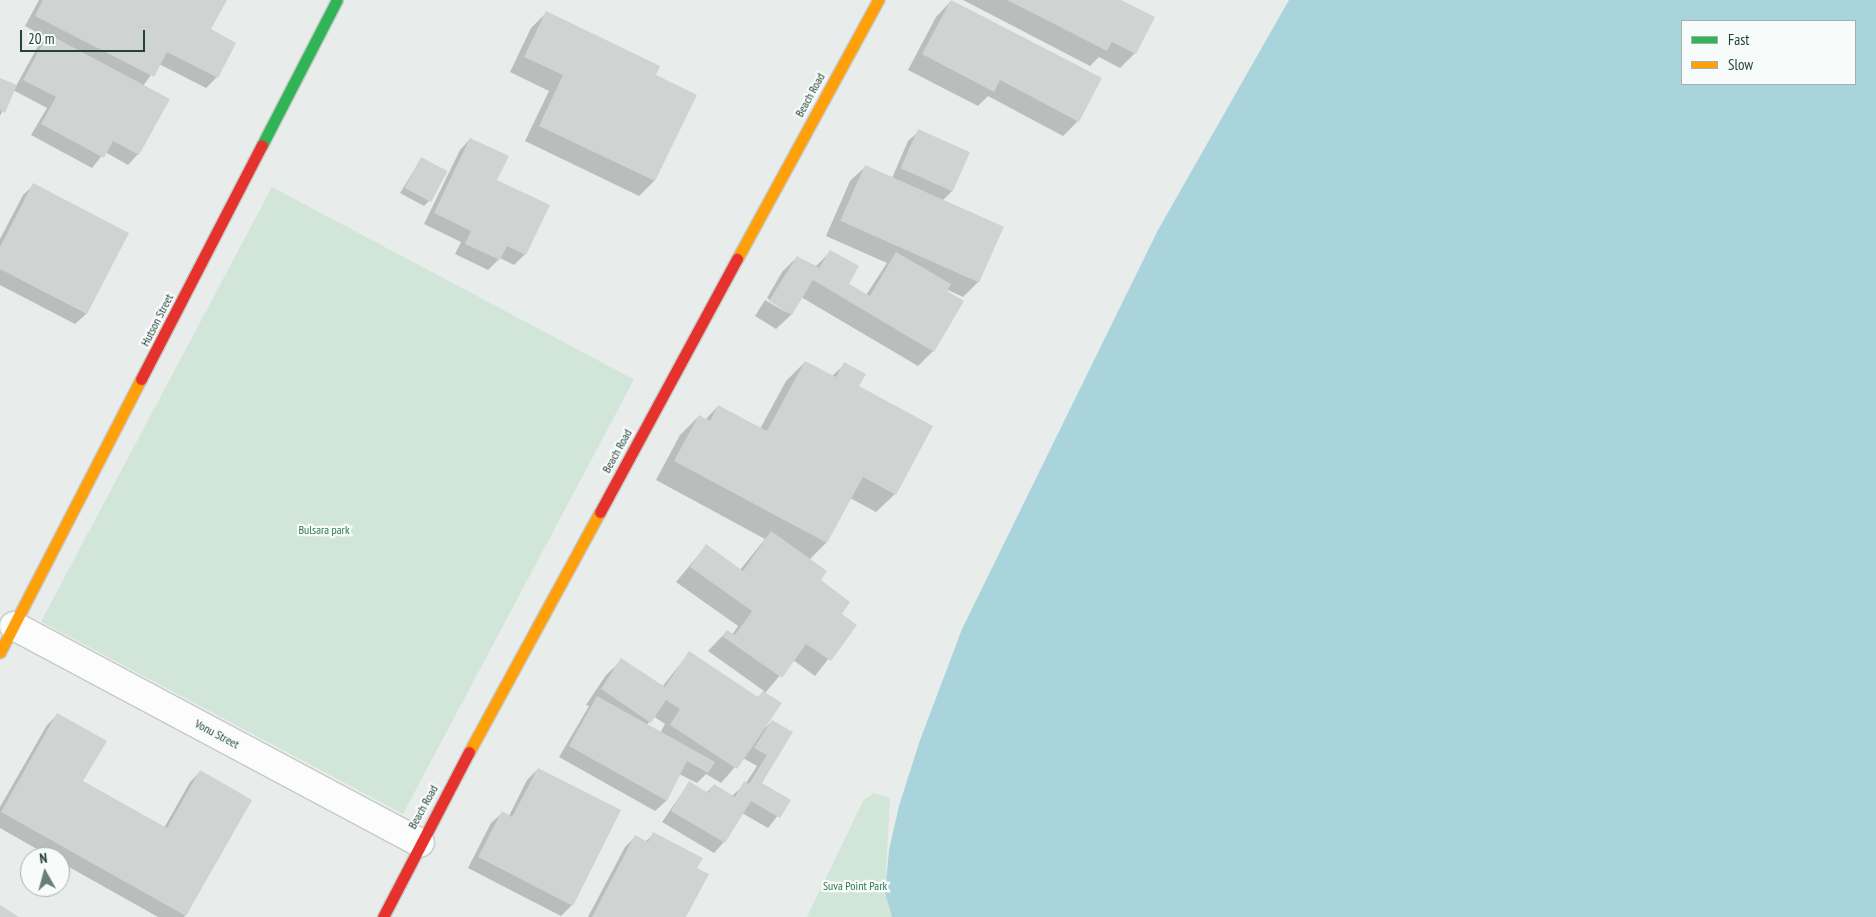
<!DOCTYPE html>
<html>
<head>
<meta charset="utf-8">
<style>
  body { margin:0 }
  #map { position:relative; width:1876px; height:917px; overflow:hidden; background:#e8edeb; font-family:"PT Sans Narrow",sans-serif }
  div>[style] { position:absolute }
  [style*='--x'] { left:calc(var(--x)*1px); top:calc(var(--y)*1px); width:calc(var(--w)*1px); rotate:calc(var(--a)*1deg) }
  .green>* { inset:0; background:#d1e6d8; transform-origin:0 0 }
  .water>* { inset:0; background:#a9d4db }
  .shadow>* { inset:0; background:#0003 }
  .building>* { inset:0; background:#cfd4d2; transform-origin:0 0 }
  .roads { filter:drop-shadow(1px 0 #c5cac8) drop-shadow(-1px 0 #c5cac8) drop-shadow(0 1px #c5cac8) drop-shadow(0 -1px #c5cac8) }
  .street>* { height:28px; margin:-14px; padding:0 14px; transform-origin:14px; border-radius:14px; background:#fcfcfc }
  .fast>* { height:11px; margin:-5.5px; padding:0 5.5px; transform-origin:5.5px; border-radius:5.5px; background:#30b455 }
  .slow>* { height:11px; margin:-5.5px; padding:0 5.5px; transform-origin:5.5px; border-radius:5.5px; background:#ff9f0a }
  .jam>* { height:11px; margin:-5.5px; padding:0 5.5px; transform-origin:5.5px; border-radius:5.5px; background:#e5322d }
  span { translate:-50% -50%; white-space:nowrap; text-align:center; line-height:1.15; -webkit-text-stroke:4.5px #f7fbf9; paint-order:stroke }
  .street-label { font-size:12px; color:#24423a }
  .park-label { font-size:12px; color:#2d7a4b }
  .legend { position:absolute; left:1681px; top:20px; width:175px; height:65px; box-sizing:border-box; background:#f7fbf9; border:1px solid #a3b1ad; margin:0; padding:6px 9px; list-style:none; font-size:15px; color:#24423a }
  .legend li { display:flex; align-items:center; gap:10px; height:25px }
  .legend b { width:25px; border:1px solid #a3b1ad }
  .north { position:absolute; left:20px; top:847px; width:50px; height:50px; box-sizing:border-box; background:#f7fbf9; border:1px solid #a3b1ad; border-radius:50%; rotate:353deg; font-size:14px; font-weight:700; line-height:20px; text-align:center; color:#24423a }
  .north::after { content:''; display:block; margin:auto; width:18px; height:22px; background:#697e78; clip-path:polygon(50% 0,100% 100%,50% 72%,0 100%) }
  .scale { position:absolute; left:20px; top:30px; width:125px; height:22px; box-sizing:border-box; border:2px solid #24423a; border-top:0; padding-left:6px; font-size:15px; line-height:18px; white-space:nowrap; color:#24423a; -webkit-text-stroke:4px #f7fbf9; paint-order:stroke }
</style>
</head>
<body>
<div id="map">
  <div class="green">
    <i style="left:272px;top:187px;width:410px;height:492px;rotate:28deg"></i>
    <i style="clip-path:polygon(874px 793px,890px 798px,885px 892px,892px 917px,807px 917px,863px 801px)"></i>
  </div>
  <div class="water">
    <i style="clip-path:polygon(evenodd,1289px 0,1876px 0,1876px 917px,892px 917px,885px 893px,889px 850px,899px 806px,919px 743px,962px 629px,1158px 230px,1289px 0,1682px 21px,1855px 21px,1855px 84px,1682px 84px,1682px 21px)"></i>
  </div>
  <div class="shadow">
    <i style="clip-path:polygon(39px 0,225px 0,209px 30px,234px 44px,217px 77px,206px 88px,159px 64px,143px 86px,138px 154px,128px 165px,105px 152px,92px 168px,31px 135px,47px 108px,13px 90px,0 116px,0 79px,16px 86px,38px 46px,47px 38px,25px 26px)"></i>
    <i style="clip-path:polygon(963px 0,1119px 0,1135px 53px,1120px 68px,1099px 57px,1090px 66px)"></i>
    <i style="clip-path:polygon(951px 1px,1078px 121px,1063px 136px,988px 96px,978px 106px,908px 70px,936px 17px)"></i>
    <i style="clip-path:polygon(546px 13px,655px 76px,695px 95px,654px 181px,639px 196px,525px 141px,549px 91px,510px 72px,531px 28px)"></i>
    <i style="clip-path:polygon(919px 131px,952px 191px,943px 200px,978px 282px,963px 297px,946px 289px,933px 351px,918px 366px,801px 297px,792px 314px,776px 329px,755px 316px,765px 300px,789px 314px,767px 298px,782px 272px,797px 257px,816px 266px,831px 251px,848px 284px,866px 295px,887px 263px,826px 236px,850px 181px,866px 166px,892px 178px,908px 141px)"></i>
    <i style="clip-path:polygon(470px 139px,496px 180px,525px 254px,514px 265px,500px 258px,488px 270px,455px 254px,461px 242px,424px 224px,460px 150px)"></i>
    <i style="clip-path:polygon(421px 159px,429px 201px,424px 206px,400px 193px)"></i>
    <i style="clip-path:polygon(34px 185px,128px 234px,86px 314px,75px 324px,0 285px,0 239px,23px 195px)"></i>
    <i style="clip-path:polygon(evenodd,805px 362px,832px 376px,845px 364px,858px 387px,895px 494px,876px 512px,850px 498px,826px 543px,809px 560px,840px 614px,855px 625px,815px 676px,793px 660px,765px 693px,765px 728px,772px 721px,791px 733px,760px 783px,789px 801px,768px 828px,742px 813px,724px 842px,714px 853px,662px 822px,689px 783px,706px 793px,714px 785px,732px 796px,746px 783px,757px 766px,743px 758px,721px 783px,706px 774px,697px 783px,679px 774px,666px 801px,655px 811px,559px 757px,589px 706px,586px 705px,606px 675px,622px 660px,662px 687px,689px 653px,757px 698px,764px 691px,708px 651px,727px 631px,732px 635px,738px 626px,676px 582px,706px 546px,740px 570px,765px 539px,656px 480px,680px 435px,699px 416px,705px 420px,718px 406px,760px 429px,786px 381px,805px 362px,653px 716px,665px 724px,660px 733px,647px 725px,653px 716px)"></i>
    <i style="clip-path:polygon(57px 715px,82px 782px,164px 828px,190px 782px,200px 772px,251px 801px,184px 917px,158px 917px,60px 862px,60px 857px,51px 857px,0 828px,0 807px,47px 725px)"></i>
    <i style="clip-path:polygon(538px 769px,572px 905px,561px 916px,468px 868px,491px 823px,502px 813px,509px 816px,527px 780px)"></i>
    <i style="clip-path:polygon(654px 834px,696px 869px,684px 917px,588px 917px,625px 847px,635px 837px,645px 842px)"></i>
  </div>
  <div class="building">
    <i style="clip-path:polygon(43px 0,227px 0,211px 29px,236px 43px,218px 78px,167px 52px,154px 77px,35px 16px)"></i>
    <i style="clip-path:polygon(951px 0,1102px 78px,1079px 122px,1000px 80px,994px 92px,922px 54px)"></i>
    <i style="clip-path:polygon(1007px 0,1121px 0,1155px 17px,1136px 54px,1112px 42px,1107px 51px)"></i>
    <i style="clip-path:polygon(546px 11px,660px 66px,656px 75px,697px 95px,655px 181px,539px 126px,563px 75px,524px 57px)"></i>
    <i style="clip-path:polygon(48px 34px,170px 99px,139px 155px,113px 141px,104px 158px,41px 124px,56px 97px,23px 80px)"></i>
    <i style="clip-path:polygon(0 78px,17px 85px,5px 113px,0 110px)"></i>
    <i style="left:918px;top:129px;width:57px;height:43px;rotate:24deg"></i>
    <i style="clip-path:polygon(470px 138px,509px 156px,497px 180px,550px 205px,526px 255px,507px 246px,500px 260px,465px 244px,471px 231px,434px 213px)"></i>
    <i style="left:421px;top:157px;width:30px;height:35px;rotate:28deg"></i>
    <i style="left:865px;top:165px;width:152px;height:61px;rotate:24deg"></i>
    <i style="clip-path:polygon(33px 183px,129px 233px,87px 314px,0 269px,0 247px)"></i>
    <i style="clip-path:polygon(830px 250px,859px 266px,849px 284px,870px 296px,896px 252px,951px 284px,947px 291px,964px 301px,934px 352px,813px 280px,792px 315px,769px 301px,797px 256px,819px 268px)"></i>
    <i style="clip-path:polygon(805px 361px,836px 377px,844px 362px,866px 374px,859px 386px,933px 426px,896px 495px,863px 477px,827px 543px,674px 461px,699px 415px,710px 421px,718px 405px,767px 431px)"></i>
    <i style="clip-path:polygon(771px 531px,827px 571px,821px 580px,850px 602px,842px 614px,857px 625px,831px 661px,806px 644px,782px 678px,722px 636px,727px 630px,735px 635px,752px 611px,690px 567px,706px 544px,743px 571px)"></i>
    <i style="clip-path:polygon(689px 651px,758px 697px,763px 691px,782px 703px,737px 769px,670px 725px,680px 709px,666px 700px,651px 723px,601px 689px,621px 658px,665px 687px)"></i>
    <i style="clip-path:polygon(597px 696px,715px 762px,708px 773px,687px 761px,667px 801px,569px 746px)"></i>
    <i style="clip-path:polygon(57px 713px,107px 741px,83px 781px,167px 828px,200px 770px,252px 800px,186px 916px,1px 812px)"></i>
    <i style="clip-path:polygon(772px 720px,793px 732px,762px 783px,791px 800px,780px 818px,751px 801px,725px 843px,671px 811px,689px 781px,708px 793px,714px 784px,735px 797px,744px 781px,749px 784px,767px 755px,754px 748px)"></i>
    <i style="clip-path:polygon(538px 768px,621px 810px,573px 906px,478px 857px,502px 811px,512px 817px)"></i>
    <i style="clip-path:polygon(653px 832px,703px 858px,697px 868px,709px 874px,686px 917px,592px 917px,635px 835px,648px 842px)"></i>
    <i style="clip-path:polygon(0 905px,19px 917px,0 917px)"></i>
  </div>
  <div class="roads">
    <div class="street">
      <i style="--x:14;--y:626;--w:460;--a:28.1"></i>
    </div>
    <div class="fast">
      <i style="--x:262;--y:145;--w:163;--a:-62.7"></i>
    </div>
    <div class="slow">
      <i style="--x:737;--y:259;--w:295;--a:-61.4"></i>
      <i style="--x:0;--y:652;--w:307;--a:-62.7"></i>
      <i style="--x:469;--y:752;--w:273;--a:-61.4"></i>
    </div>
    <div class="jam">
      <i style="--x:141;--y:379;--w:263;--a:-62.7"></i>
      <i style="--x:600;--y:512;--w:288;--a:-61.6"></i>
      <i style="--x:383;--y:917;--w:186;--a:-62.5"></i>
    </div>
  </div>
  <div class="street-label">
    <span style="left:810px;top:95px;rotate:-61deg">Beach Road</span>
    <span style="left:157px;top:320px;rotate:-63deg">Hutson Street</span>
    <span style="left:617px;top:451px;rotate:-61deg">Beach Road</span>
    <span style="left:217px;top:734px;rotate:28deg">Vonu Street</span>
    <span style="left:423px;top:807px;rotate:-61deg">Beach Road</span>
  </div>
  <div class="park-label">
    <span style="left:324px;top:530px">Bulsara park</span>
    <span style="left:855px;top:886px">Suva Point Park</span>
  </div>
  <ul class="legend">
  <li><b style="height:6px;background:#30b455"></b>Fast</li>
  <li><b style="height:6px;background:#ff9f0a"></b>Slow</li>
  </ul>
  <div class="north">N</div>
  <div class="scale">20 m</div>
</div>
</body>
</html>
